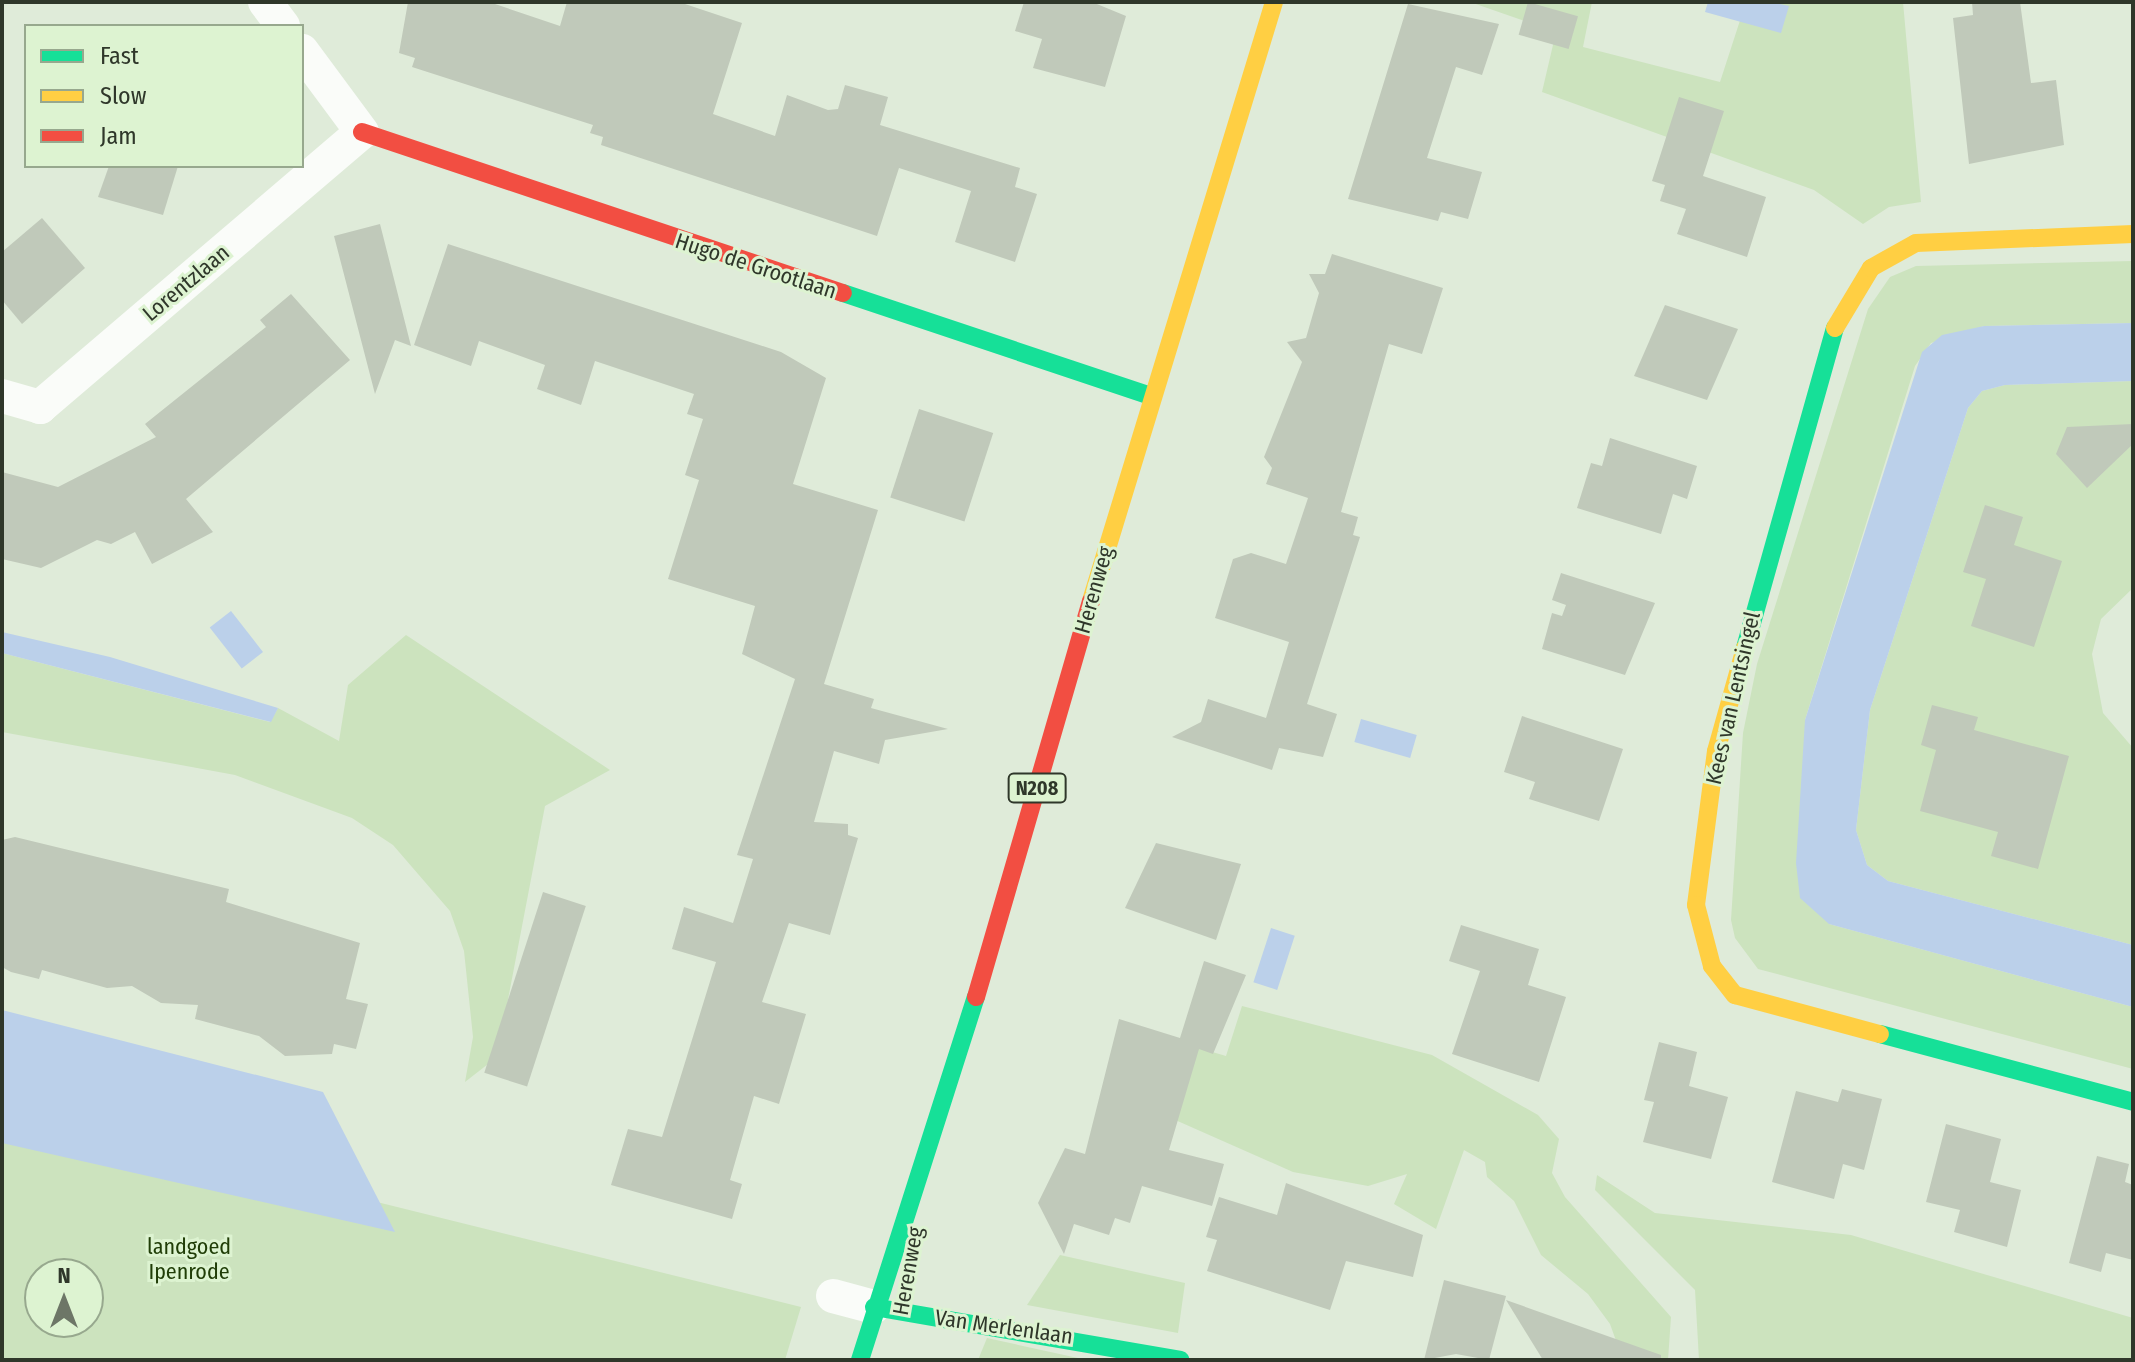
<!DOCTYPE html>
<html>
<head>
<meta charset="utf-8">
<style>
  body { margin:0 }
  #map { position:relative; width:2135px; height:1362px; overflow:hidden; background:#dfebd9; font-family:"Fira Sans Condensed",sans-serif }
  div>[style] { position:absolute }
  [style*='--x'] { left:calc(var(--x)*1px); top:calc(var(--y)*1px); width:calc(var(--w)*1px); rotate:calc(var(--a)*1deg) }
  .green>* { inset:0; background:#cce3be }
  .water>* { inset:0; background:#bbd0ea; transform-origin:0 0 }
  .building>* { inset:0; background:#c0c9ba; transform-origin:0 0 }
  .street>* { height:34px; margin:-17px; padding:0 17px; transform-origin:17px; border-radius:17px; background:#fafcf9 }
  .fast>* { height:18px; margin:-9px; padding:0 9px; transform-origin:9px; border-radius:9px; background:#16e098 }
  .slow>* { height:18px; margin:-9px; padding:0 9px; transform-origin:9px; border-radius:9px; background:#ffcf43 }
  .jam>* { height:18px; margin:-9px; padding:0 9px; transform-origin:9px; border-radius:9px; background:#f24e42 }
  span { translate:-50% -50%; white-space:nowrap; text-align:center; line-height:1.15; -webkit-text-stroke:6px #ddf3d1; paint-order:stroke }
  .shield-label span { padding:2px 6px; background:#ddf3d1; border:2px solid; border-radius:6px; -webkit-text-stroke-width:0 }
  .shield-label { font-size:20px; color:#2f372a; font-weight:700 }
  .street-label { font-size:22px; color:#2f372a }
  .park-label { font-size:22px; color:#203d07 }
  .frame { position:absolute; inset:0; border:4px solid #2f372a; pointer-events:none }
  .legend { position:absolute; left:24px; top:24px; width:280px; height:144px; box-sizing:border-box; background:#ddf3d1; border:2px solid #97a88e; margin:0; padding:10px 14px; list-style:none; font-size:24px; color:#2f372a }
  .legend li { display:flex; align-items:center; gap:16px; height:40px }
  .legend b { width:40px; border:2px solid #97a88e }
  .north { position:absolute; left:24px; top:1258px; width:80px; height:80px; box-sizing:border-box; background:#ddf3d1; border:2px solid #97a88e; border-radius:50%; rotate:0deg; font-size:22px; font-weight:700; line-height:32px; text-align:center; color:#2f372a }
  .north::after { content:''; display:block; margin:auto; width:28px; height:36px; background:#6d7667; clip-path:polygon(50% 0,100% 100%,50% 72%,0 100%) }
</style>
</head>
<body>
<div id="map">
  <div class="green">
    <i style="clip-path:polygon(1470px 2px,1592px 2px,1583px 47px,1720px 82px,1746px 2px,1903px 2px,1921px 202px,1889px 207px,1863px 224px,1814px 190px,1542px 92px,1556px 32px)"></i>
    <i style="clip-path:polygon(2133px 261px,2133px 323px,1984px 326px,1931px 343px,1915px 366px,1805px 720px,1829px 924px,2133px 1007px,2133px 1069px,1758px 969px,1735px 938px,1731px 920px,1743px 733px,1757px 664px,1868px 309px,1890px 277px,1916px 266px)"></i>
    <i style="clip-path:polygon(2133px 381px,2133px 588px,2101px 619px,2092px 654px,2103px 713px,2133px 748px,2133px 945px,1888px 881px,1867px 865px,1856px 830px,1870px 710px,1968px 408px,1982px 391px,2005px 385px)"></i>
    <i style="clip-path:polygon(406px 635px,610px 770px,545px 806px,497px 1057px,465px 1082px,473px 1037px,464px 951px,450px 911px,393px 845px,352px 818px,235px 775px,2px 732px,2px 653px,270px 722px,278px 708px,339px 741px,348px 685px)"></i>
    <i style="clip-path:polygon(1242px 1006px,1432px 1055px,1538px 1115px,1559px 1139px,1552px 1173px,1565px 1197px,1671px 1317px,1668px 1360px,1623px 1360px,1610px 1324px,1588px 1294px,1541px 1255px,1514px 1201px,1487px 1177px,1485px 1162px,1464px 1150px,1436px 1229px,1394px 1204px,1407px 1174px,1368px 1186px,1293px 1172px,1164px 1115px,1168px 1039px,1226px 1056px)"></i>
    <i style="clip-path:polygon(evenodd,2px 1109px,801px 1307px,785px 1360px,2px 1360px,2px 1109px,40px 1274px,88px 1274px,88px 1322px,40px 1322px,40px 1274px)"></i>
    <i style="clip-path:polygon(1597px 1175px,1655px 1213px,1851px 1235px,2133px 1318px,2133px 1360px,1699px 1360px,1695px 1290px,1595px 1190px)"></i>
    <i style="clip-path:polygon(1060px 1255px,1185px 1283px,1178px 1333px,1027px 1305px)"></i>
    <i style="clip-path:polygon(987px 1338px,1087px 1360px,978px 1360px)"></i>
  </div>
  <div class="water">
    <i style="clip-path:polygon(1708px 2px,1772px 2px,1789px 6px,1781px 33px,1705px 12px)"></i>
    <i style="clip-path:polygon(2133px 323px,2133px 381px,2005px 385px,1982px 391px,1968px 408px,1870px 710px,1856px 830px,1867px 865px,1888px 881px,2133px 945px,2133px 1007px,1829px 924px,1800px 898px,1796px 863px,1805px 720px,1922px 352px,1942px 335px,1984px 326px)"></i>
    <i style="left:231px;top:611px;width:52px;height:27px;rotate:52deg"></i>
    <i style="clip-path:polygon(2px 632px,110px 657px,278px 708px,271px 722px,2px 653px)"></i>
    <i style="left:1361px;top:719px;width:58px;height:24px;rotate:16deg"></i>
    <i style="left:1271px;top:928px;width:25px;height:57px;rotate:18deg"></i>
    <i style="clip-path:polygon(2px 1010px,323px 1092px,395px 1232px,2px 1143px)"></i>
  </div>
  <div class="building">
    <i style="clip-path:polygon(408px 2px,489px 2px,560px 26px,567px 2px,679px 2px,742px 23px,713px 114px,775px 136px,787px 95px,828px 110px,838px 109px,845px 85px,888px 97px,880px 125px,1020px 168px,1015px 187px,1037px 194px,1015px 262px,955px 242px,971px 191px,899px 168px,877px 236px,601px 145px,603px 137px,590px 133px,593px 125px,412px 67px,415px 58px,399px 53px)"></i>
    <i style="clip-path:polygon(1024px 2px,1092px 2px,1126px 16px,1105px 87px,1033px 68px,1042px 39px,1015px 31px)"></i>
    <i style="left:1528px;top:2px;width:52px;height:34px;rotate:16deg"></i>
    <i style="clip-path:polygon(1972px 2px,2020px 2px,2031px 83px,2056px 80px,2064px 145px,1969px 164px,1953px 18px,1973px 15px)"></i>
    <i style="clip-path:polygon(1408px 4px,1499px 24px,1482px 75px,1456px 67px,1427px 158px,1482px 172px,1468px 219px,1441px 212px,1438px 221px,1348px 199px)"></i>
    <i style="clip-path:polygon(1679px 97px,1724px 111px,1703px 176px,1766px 197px,1747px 257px,1677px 234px,1686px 209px,1660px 201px,1665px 185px,1652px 181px)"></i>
    <i style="clip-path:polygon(109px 166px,178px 166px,163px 215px,98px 197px)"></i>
    <i style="clip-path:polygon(42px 218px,85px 268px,22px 324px,2px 300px,2px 252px)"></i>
    <i style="clip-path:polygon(380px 224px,411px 346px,395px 340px,375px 394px,334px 236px)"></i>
    <i style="clip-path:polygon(448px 244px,781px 352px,826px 378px,793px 484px,878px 510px,824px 684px,874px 699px,871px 708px,948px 729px,885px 740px,879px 764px,834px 751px,814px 822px,848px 824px,848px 835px,858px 838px,830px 935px,789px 923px,762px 1002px,806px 1014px,779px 1104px,754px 1096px,730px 1180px,742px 1184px,732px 1219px,611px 1185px,628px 1129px,662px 1137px,716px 962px,672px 949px,684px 907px,733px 923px,753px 859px,737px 855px,795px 679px,742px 654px,755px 606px,668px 579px,699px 480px,685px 475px,703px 419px,687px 414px,694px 394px,595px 361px,581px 405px,537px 389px,545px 365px,479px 341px,471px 366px,414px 345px)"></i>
    <i style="clip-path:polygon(1332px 254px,1443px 288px,1422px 354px,1389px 344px,1341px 512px,1358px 517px,1353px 535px,1360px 537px,1307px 704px,1337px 714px,1323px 757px,1279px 748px,1272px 770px,1172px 737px,1201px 722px,1208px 699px,1266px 718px,1289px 642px,1215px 618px,1233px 559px,1251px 553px,1286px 564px,1308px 498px,1266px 484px,1272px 468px,1264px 457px,1302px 362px,1287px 342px,1306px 338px,1319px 293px,1309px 274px,1325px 274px)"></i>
    <i style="clip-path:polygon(291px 294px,350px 360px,186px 499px,213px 532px,152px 564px,135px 532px,111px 544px,97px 540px,41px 568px,2px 559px,2px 472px,58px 487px,156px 437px,145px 424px,266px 327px,260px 320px)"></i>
    <i style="clip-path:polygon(1665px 305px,1738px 329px,1707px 400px,1634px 376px)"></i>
    <i style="left:919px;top:409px;width:78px;height:93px;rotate:18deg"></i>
    <i style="clip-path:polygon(2133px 424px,2133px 444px,2087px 488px,2056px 454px,2067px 427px)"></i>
    <i style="clip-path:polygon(1610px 438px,1697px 466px,1687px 499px,1673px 494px,1661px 534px,1577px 508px,1591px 463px,1602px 466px)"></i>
    <i style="clip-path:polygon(1985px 505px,2023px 517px,2014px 545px,2062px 561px,2034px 647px,1971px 626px,1986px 579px,1963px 572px)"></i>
    <i style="clip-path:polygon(1561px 573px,1655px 603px,1625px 675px,1542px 649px,1552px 613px,1562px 616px,1566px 605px,1552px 600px)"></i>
    <i style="clip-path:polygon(1932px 705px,1978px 717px,1974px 730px,2069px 756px,2038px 869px,1991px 856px,1998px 832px,1920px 811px,1936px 750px,1921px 745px)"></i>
    <i style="clip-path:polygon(1522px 716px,1623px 749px,1599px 821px,1529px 799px,1535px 782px,1504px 772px)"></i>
    <i style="clip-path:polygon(15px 837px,229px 889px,226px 902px,360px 943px,346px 999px,368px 1004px,356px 1049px,334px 1044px,332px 1054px,285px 1056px,259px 1036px,195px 1019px,198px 1005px,161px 1003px,132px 986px,107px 988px,42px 970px,39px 979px,11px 972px,2px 967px,2px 840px)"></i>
    <i style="clip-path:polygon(1156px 843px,1241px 864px,1216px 940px,1125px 908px)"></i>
    <i style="left:543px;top:892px;width:45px;height:190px;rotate:18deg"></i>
    <i style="clip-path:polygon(1461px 925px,1539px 949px,1528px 985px,1566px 997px,1539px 1082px,1452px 1054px,1480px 971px,1449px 961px)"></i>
    <i style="clip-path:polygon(1204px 961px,1246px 975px,1213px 1054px,1199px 1049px,1169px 1150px,1224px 1164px,1212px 1206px,1142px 1186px,1130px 1223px,1115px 1218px,1109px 1235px,1074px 1224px,1064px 1254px,1038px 1203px,1065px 1148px,1085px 1154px,1119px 1019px,1180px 1038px)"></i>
    <i style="clip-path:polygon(1659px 1042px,1697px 1052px,1689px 1086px,1728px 1097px,1711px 1159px,1643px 1142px,1654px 1102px,1644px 1100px)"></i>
    <i style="clip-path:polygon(1842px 1089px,1882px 1099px,1864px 1170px,1843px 1164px,1834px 1199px,1772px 1182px,1796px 1091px,1838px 1102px)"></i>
    <i style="clip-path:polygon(1946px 1124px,2001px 1139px,1990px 1182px,2021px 1190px,2007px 1247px,1954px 1232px,1960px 1210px,1926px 1202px)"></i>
    <i style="clip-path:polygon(2097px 1156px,2129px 1164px,2125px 1182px,2133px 1185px,2133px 1260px,2106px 1253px,2101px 1272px,2069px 1263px)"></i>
    <i style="clip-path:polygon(1286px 1183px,1423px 1235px,1413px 1277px,1346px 1261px,1330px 1310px,1207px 1271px,1217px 1240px,1206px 1237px,1219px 1197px,1277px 1215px)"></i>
    <i style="clip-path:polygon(1444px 1280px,1506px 1296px,1489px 1360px,1456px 1354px,1424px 1360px)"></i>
    <i style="clip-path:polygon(1506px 1300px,1661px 1355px,1661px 1360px,1543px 1360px)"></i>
  </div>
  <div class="street">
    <i style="--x:265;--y:2;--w:30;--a:53"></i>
    <i style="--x:2;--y:396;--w:40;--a:16"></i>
    <i style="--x:40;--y:407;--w:423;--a:-40.5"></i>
    <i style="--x:362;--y:132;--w:101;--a:-126.5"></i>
    <i style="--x:833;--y:1296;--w:42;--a:15"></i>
  </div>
  <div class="fast">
    <i style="--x:843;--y:293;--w:325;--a:18.5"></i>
    <i style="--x:1745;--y:648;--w:332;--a:-74.3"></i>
    <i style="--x:1880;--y:1034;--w:262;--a:15"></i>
    <i style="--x:874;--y:1307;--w:311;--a:9.8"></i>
    <i style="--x:860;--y:1360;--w:381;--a:-72.3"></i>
  </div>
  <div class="slow">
    <i style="--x:1835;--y:328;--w:70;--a:-59"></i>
    <i style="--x:1871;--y:268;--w:51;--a:-29.1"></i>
    <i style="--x:1916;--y:243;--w:217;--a:-2.4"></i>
    <i style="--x:1091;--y:601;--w:626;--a:-73.01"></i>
    <i style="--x:1745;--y:648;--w:107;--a:105.7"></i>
    <i style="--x:1716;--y:751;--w:155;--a:97.4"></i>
    <i style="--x:1696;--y:905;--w:63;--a:75.3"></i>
    <i style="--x:1712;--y:966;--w:37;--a:52"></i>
    <i style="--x:1735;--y:995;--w:150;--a:15.1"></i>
  </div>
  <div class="jam">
    <i style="--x:362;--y:132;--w:507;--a:18.51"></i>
    <i style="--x:976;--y:997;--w:412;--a:-73.8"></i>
  </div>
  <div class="shield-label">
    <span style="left:1037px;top:788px">N208</span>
  </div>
  <div class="street-label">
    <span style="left:756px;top:266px;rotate:18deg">Hugo de Grootlaan</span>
    <span style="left:186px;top:283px;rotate:-40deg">Lorentzlaan</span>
    <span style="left:1094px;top:590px;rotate:-74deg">Herenweg</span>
    <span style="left:1733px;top:698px;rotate:-77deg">Kees van Lentsingel</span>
    <span style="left:908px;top:1271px;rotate:-80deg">Herenweg</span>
    <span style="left:1004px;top:1327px;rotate:8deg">Van Merlenlaan</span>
  </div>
  <div class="park-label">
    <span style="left:189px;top:1259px">landgoed<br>Ipenrode</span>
  </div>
  <div class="frame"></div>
  <ul class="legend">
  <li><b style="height:10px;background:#16e098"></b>Fast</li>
  <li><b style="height:10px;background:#ffcf43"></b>Slow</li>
  <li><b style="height:10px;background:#f24e42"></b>Jam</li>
  </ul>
  <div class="north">N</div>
</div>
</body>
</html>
